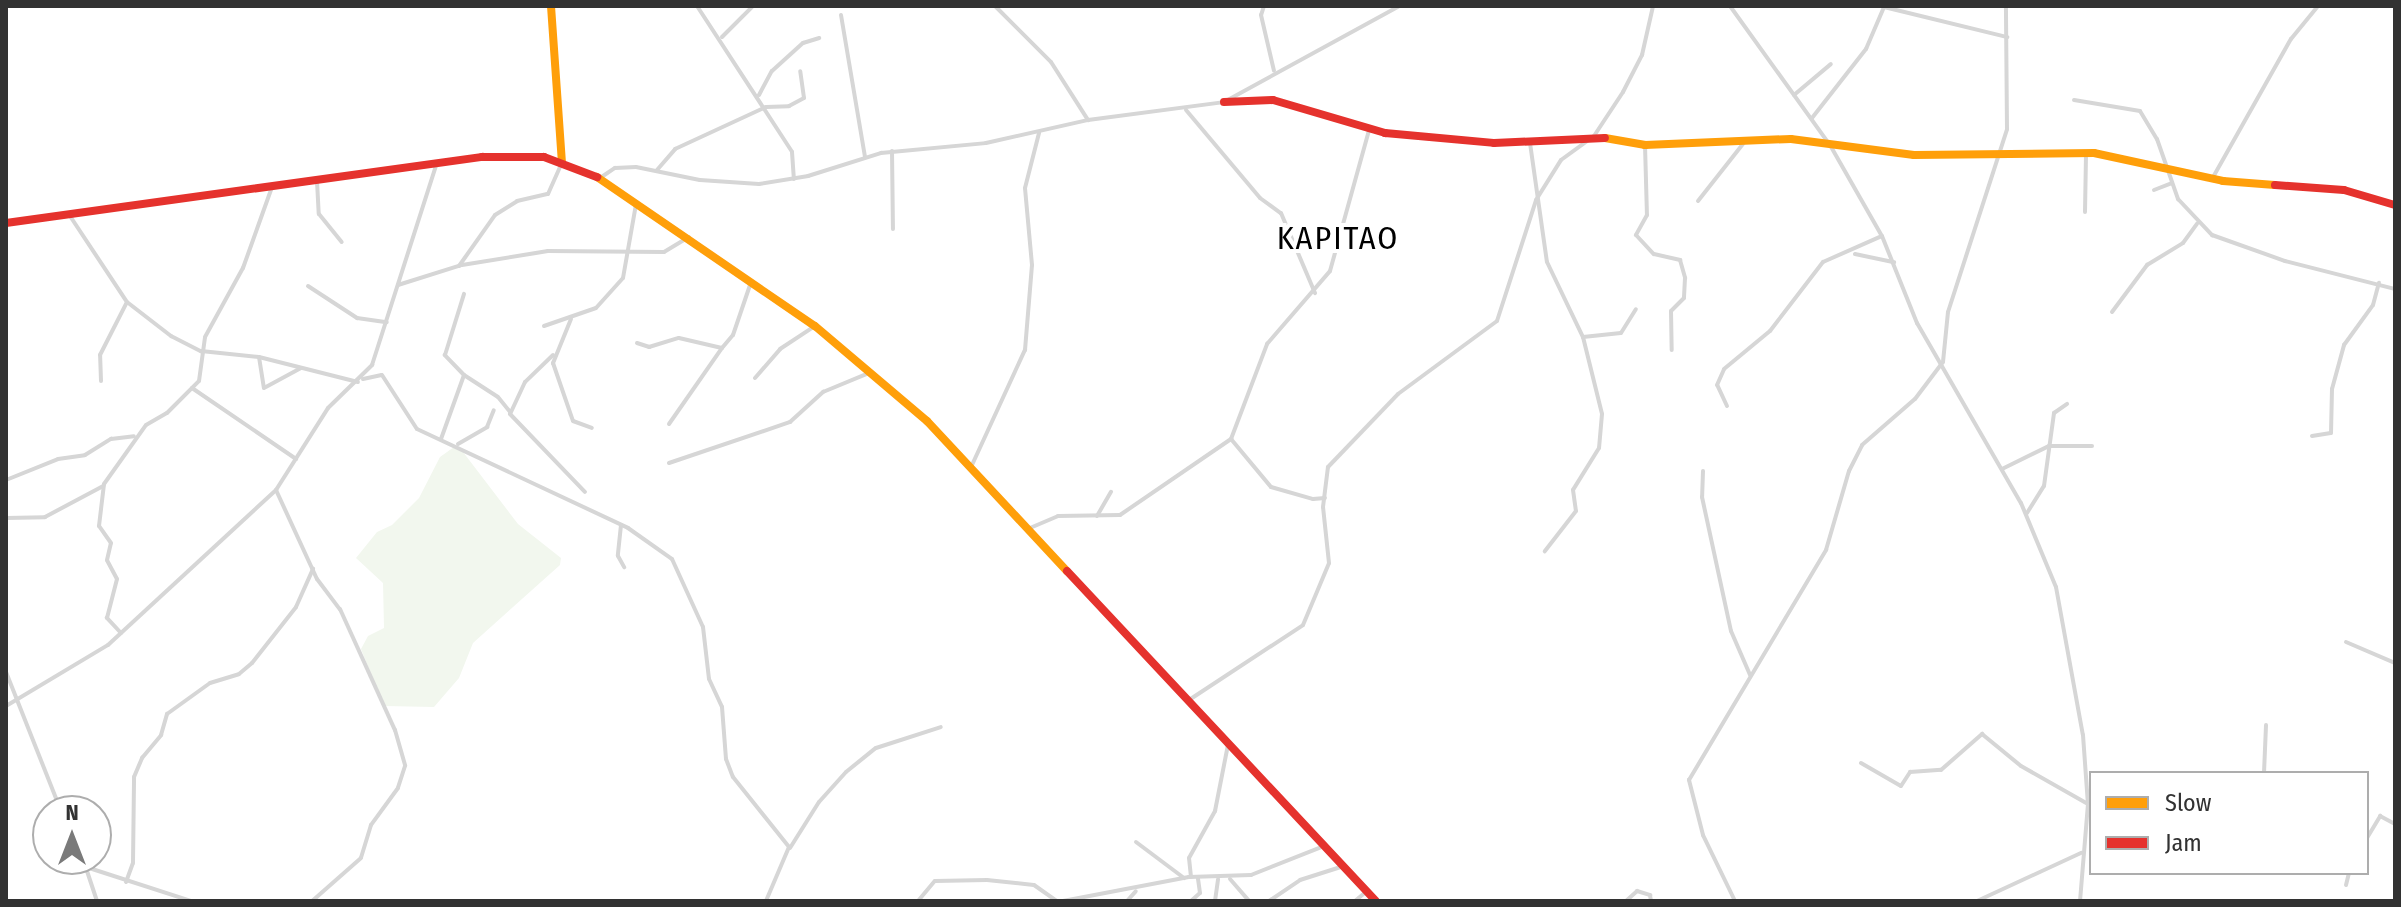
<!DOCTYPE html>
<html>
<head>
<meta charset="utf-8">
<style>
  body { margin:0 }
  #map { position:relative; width:2401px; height:907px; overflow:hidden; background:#fff; font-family:"Fira Sans Condensed",sans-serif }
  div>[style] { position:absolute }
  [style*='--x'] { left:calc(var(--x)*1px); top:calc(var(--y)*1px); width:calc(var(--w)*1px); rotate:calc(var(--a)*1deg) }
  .green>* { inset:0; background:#f2f7ee }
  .street>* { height:4px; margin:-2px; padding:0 2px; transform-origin:2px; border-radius:2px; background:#d6d6d6 }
  .slow>* { height:8px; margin:-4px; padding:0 4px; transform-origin:4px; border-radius:4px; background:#ff9f0a }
  .jam>* { height:8px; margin:-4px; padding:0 4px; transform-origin:4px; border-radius:4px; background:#e5322d }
  span { translate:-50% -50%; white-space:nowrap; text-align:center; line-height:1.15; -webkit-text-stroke:8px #fff; paint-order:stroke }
  .quarter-label { font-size:32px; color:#000; letter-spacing:2px }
  .frame { position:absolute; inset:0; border:8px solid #323232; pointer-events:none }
  .legend { position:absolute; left:2089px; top:771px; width:280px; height:104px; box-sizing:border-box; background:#fff; border:2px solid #adadad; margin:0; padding:10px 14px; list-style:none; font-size:24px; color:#323232 }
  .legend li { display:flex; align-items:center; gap:16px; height:40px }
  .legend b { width:40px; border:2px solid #adadad }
  .north { position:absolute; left:32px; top:795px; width:80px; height:80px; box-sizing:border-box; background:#fff; border:2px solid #adadad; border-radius:50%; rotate:0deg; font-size:22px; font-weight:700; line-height:32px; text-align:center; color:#323232 }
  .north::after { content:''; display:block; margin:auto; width:28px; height:36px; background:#7a7a7a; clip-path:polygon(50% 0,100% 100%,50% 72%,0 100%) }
</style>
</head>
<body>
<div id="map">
  <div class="green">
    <i style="clip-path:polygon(454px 447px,460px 448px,518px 524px,561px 558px,560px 565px,473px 643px,459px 678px,434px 707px,384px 706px,361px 649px,368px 636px,384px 628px,383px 583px,356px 558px,377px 532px,392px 525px,419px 498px,440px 457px)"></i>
  </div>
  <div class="street">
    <i style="--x:697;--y:6;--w:174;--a:56.9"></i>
    <i style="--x:792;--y:152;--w:27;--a:86"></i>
    <i style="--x:995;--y:6;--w:79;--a:45"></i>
    <i style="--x:1051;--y:62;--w:69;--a:57.5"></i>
    <i style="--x:1264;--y:6;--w:9;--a:108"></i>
    <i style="--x:1261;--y:15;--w:57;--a:76.9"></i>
    <i style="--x:1730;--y:6;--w:171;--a:54.3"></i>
    <i style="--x:1830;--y:145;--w:105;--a:60.3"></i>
    <i style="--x:1882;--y:236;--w:94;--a:68.1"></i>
    <i style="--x:1917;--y:323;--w:208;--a:60"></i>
    <i style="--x:2021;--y:503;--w:91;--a:67.4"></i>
    <i style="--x:2056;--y:587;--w:150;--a:79.7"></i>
    <i style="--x:2083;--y:735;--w:69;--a:85.9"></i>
    <i style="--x:2088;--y:804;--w:97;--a:94.7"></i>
    <i style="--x:841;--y:15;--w:144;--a:80.4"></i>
    <i style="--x:722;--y:37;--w:44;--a:-45"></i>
    <i style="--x:759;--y:95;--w:27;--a:-62"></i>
    <i style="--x:772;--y:71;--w:42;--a:-42.1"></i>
    <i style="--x:803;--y:43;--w:17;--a:-17"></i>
    <i style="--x:1794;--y:95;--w:48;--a:-40"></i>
    <i style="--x:2074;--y:100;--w:67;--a:9.5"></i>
    <i style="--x:2140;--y:111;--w:33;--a:59"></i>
    <i style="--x:2157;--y:139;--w:64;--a:70.7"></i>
    <i style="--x:2178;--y:199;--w:50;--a:46.6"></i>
    <i style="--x:2212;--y:235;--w:77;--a:19.6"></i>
    <i style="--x:2285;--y:261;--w:114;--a:14.3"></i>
    <i style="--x:1186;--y:110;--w:115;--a:49.9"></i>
    <i style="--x:1260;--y:198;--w:26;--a:36"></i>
    <i style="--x:1281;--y:213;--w:87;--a:67"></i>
    <i style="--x:1812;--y:118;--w:88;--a:-52"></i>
    <i style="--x:1866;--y:49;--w:46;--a:-66.8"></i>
    <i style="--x:1884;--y:7;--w:127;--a:13.7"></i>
    <i style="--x:1530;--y:143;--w:120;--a:81.9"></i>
    <i style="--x:1547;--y:262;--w:83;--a:64.4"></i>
    <i style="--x:1583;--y:337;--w:79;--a:76.1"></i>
    <i style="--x:1602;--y:414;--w:34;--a:95"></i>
    <i style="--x:1599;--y:448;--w:49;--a:121.8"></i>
    <i style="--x:1573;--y:490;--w:21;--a:82"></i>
    <i style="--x:1576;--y:511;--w:51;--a:127.8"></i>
    <i style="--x:1645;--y:145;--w:70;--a:88.4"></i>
    <i style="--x:1647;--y:215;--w:23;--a:119"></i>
    <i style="--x:1636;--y:235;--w:26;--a:47"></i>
    <i style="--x:1654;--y:254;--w:27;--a:13"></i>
    <i style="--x:1680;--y:260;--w:19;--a:74"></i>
    <i style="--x:1685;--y:278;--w:20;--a:93"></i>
    <i style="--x:1684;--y:298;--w:18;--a:135"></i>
    <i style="--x:1671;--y:311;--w:39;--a:89"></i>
    <i style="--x:892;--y:151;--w:78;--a:89.3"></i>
    <i style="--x:657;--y:170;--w:28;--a:-49"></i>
    <i style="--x:675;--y:149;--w:100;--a:-24.8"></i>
    <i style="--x:766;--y:107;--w:23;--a:-2"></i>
    <i style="--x:789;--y:106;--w:17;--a:-28"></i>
    <i style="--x:804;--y:98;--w:27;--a:-98"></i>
    <i style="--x:600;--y:178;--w:18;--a:-34"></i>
    <i style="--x:615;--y:168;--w:21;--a:-3"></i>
    <i style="--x:636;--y:167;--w:65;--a:11.5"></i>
    <i style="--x:700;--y:180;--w:59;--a:3.9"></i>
    <i style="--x:759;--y:184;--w:50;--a:-9.3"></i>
    <i style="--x:808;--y:176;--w:77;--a:-17.5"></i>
    <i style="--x:881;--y:153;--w:105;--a:-5.4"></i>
    <i style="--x:986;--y:143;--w:105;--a:-12.7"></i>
    <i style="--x:1088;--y:120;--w:137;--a:-7.5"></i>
    <i style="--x:1224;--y:102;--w:200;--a:-28.7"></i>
    <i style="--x:2212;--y:179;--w:161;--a:-60.6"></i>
    <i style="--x:2291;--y:39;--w:43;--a:-50.7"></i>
    <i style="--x:317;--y:181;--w:33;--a:87"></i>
    <i style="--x:319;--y:214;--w:36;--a:51"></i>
    <i style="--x:2154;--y:190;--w:19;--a:-21"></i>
    <i style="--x:1698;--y:201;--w:78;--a:-51.8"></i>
    <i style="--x:2085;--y:212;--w:59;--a:-89"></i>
    <i style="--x:70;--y:216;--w:103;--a:56.5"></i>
    <i style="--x:127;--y:302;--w:56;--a:37.7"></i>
    <i style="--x:171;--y:336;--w:34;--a:27"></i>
    <i style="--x:201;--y:351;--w:58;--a:5.9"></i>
    <i style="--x:259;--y:357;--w:102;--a:14.2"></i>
    <i style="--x:1855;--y:254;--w:40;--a:12"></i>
    <i style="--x:459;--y:266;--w:62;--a:-54.8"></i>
    <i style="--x:495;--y:215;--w:26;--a:-32"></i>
    <i style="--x:517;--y:201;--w:32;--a:-13"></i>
    <i style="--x:548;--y:194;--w:32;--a:-66"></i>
    <i style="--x:398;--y:285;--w:67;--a:-17.4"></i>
    <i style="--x:462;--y:265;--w:87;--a:-9.2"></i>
    <i style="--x:548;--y:251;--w:116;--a:0.5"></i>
    <i style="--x:664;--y:252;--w:29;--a:-31"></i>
    <i style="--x:308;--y:286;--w:59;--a:33.1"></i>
    <i style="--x:357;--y:318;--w:30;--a:8"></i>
    <i style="--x:2112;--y:312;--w:59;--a:-53.3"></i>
    <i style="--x:2147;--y:265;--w:42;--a:-31.4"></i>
    <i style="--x:2183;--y:243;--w:24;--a:-54"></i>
    <i style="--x:571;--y:319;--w:48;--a:112.2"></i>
    <i style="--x:553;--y:363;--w:61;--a:71"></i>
    <i style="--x:573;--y:421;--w:20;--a:20"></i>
    <i style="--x:544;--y:326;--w:55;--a:-19.1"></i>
    <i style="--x:596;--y:308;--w:40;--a:-48"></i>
    <i style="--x:623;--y:278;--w:75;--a:-80"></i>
    <i style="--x:1583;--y:337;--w:38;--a:-6"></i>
    <i style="--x:1621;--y:333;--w:28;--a:-58"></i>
    <i style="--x:637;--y:343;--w:13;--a:18"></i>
    <i style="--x:649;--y:347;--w:31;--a:-17"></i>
    <i style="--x:679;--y:338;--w:44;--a:13.1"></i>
    <i style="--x:722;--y:348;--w:17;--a:-50"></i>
    <i style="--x:733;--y:335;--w:56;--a:-71.2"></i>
    <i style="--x:553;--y:355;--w:39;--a:136"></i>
    <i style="--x:525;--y:382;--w:35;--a:115"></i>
    <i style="--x:510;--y:414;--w:108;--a:46.1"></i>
    <i style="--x:259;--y:357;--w:31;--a:81"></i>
    <i style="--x:264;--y:388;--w:42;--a:-28.4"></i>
    <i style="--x:464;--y:375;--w:40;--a:32.9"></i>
    <i style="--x:498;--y:397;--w:19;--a:51"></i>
    <i style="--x:755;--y:378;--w:38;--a:-49"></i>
    <i style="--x:780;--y:349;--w:42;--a:-33.3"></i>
    <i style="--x:363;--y:379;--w:19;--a:-12"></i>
    <i style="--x:382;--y:375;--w:64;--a:57.1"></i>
    <i style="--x:417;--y:429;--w:233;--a:25.1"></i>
    <i style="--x:628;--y:528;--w:54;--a:35.2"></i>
    <i style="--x:672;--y:559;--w:75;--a:65.5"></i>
    <i style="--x:703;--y:627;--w:52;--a:83.4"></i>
    <i style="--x:709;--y:679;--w:31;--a:65"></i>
    <i style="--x:722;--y:707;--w:52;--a:85.6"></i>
    <i style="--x:726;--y:759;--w:19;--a:69"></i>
    <i style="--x:733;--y:777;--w:90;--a:51.3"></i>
    <i style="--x:789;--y:847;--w:59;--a:113.1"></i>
    <i style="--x:101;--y:381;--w:26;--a:-92"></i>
    <i style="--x:100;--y:355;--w:59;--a:-63"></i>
    <i style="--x:192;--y:388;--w:126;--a:34.3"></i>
    <i style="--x:1727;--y:406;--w:23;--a:-115"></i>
    <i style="--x:1717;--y:385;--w:17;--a:-66"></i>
    <i style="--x:1724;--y:369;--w:60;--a:-39.6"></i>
    <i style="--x:1770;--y:331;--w:87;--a:-52.5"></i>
    <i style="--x:1823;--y:262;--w:64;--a:-23.8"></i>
    <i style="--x:669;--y:424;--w:93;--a:-55.1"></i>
    <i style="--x:2312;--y:436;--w:19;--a:-9"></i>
    <i style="--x:2331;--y:433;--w:44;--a:-88.7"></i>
    <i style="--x:2332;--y:389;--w:46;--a:-74.7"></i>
    <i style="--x:2344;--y:345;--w:49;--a:-54.1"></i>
    <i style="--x:2373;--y:305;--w:23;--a:-75"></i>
    <i style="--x:441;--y:439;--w:68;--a:-70.2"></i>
    <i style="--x:464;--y:375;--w:28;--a:-134"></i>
    <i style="--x:445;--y:355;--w:64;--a:-72.7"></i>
    <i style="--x:1231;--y:439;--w:62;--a:50.2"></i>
    <i style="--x:1271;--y:487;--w:44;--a:15.9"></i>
    <i style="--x:1313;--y:499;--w:12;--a:-5"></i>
    <i style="--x:458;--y:444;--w:34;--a:-30"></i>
    <i style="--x:487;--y:427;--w:18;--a:-68"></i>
    <i style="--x:669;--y:463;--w:128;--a:-18.7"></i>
    <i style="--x:790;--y:422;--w:45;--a:-42.3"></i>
    <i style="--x:823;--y:392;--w:50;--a:-22.4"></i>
    <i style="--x:972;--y:465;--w:127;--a:-65.3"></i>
    <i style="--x:1025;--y:350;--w:85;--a:-85.3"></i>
    <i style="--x:1032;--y:265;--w:77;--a:-95.2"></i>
    <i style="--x:1025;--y:188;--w:57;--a:-75.7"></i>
    <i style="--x:2002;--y:469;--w:52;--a:-26.1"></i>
    <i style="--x:2049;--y:446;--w:43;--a:0"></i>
    <i style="--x:1703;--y:471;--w:26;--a:92"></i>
    <i style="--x:1702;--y:497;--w:137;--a:77.8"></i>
    <i style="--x:1731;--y:631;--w:48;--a:66.6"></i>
    <i style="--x:6;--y:480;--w:56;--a:-22"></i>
    <i style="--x:58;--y:459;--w:27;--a:-8"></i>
    <i style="--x:85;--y:455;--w:31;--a:-32"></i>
    <i style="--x:111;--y:439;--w:23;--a:-7"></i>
    <i style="--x:276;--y:490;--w:98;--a:65.3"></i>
    <i style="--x:317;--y:579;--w:38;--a:53"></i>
    <i style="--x:340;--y:609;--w:133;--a:65.6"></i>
    <i style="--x:395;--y:730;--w:37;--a:74"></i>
    <i style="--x:405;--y:766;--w:23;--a:108"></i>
    <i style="--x:398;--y:788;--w:46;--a:126.1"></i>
    <i style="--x:371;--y:825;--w:34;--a:107"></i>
    <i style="--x:361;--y:858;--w:65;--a:138.7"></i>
    <i style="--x:2027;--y:513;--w:32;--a:-58"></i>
    <i style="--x:2044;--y:486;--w:74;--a:-82.2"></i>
    <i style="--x:2054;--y:413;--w:16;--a:-35"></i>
    <i style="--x:1097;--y:516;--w:28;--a:-60"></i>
    <i style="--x:6;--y:518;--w:39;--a:-1"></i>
    <i style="--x:45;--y:517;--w:66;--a:-28.1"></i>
    <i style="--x:621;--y:525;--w:31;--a:96"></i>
    <i style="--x:618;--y:556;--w:13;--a:61"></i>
    <i style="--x:1030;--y:528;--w:30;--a:-23"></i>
    <i style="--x:1058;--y:516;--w:62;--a:-0.9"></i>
    <i style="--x:1120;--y:515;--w:135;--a:-34.4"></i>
    <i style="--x:1231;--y:439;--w:102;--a:-69.2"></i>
    <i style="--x:1267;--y:344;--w:96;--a:-49.2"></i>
    <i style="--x:1330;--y:271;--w:146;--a:-74.5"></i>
    <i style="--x:121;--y:633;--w:21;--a:-133"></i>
    <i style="--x:107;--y:618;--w:40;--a:-75.6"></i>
    <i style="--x:117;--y:579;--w:21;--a:-118"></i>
    <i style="--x:107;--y:560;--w:17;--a:-77"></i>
    <i style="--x:111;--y:543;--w:21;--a:-125"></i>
    <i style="--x:99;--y:526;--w:42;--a:-83.2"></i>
    <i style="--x:104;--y:484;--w:72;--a:-54.6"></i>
    <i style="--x:146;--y:425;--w:24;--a:-30"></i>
    <i style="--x:167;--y:413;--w:45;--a:-45"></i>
    <i style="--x:199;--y:381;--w:44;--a:-82.2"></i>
    <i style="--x:205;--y:337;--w:79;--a:-61.2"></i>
    <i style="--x:243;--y:268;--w:86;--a:-70.3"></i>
    <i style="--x:2346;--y:642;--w:53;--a:23.2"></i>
    <i style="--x:6;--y:672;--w:149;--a:68.4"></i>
    <i style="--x:1189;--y:700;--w:136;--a:-33.3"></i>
    <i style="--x:1303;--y:625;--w:67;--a:-67.2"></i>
    <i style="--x:1329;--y:563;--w:56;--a:-96.1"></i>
    <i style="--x:1323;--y:507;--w:40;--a:-82.9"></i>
    <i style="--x:1328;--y:467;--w:101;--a:-46.2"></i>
    <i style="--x:1398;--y:394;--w:123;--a:-36.4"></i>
    <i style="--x:1497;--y:321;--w:127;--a:-72.1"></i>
    <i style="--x:1536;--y:200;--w:47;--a:-58"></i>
    <i style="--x:1561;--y:160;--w:41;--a:-36"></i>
    <i style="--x:1594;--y:136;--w:53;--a:-56.6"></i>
    <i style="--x:1623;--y:92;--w:42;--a:-62.8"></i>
    <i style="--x:1642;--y:55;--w:50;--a:-77.3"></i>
    <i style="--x:6;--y:706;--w:119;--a:-30.9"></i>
    <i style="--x:108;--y:645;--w:229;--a:-42.7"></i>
    <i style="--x:276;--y:490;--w:97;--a:-57.6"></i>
    <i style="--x:328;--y:408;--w:62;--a:-44.3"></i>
    <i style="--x:372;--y:365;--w:212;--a:-72.2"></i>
    <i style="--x:1861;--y:763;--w:46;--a:29.9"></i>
    <i style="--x:1901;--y:786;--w:17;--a:-57"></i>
    <i style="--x:1910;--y:772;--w:31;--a:-4"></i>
    <i style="--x:1941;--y:770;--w:55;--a:-41.3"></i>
    <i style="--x:1982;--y:734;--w:50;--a:39.4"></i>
    <i style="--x:2021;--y:766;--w:77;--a:29.6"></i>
    <i style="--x:2264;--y:773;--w:48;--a:-87.6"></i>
    <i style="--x:2367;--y:838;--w:26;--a:-59"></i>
    <i style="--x:2380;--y:816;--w:17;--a:28"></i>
    <i style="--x:1136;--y:842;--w:60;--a:36.9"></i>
    <i style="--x:790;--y:848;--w:54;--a:-57.8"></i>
    <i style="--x:819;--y:802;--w:40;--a:-48"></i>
    <i style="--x:846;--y:772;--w:38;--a:-39"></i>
    <i style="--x:876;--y:748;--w:68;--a:-17.9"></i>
    <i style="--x:83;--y:859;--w:44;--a:71.6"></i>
    <i style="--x:46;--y:862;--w:4;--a:-63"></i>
    <i style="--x:86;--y:867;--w:110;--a:17.9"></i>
    <i style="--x:1191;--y:877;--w:19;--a:-96"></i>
    <i style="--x:1189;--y:858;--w:54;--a:-61"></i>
    <i style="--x:1215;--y:811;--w:67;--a:-78.9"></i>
    <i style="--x:1230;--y:879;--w:29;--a:49"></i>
    <i style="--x:126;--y:882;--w:20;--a:-70"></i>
    <i style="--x:133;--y:863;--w:86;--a:-89.3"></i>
    <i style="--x:134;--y:777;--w:21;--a:-67"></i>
    <i style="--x:142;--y:758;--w:30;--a:-50"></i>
    <i style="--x:161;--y:735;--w:22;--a:-74"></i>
    <i style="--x:167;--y:714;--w:53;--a:-35.8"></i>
    <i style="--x:210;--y:683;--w:30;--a:-17"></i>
    <i style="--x:239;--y:674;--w:17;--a:-40"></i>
    <i style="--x:252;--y:663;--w:71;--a:-51.8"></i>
    <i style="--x:296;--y:607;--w:42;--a:-65.9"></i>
    <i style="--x:2346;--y:885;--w:12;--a:-76"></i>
    <i style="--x:918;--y:901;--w:26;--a:-50"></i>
    <i style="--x:935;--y:881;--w:52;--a:-1.1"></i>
    <i style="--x:987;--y:880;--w:47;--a:6.1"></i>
    <i style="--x:1034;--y:885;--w:28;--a:35"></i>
    <i style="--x:1063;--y:901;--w:128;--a:-10.8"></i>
    <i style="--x:1189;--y:877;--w:62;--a:-1.8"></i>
    <i style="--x:1251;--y:875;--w:79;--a:-21.7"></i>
    <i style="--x:1127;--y:901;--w:13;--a:-48"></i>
    <i style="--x:1191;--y:901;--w:12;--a:-42"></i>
    <i style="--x:1200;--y:893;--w:15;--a:-98"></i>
    <i style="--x:1215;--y:901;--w:22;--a:-82"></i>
    <i style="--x:1269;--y:901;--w:37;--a:-34"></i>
    <i style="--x:1300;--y:880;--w:46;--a:-17.7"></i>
    <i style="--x:1355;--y:901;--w:16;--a:-40"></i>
    <i style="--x:1581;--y:901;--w:27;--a:0"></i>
    <i style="--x:1626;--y:901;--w:15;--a:-42"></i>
    <i style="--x:1637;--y:891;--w:14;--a:17"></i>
    <i style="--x:1650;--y:895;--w:6;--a:81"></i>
    <i style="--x:1735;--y:901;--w:73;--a:-115.9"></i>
    <i style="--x:1703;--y:835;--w:57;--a:-104.3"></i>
    <i style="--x:1689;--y:780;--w:268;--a:-59.2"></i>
    <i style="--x:1826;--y:550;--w:82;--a:-73.8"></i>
    <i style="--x:1849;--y:471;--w:29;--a:-63"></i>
    <i style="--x:1862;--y:445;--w:70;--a:-41"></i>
    <i style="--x:1915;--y:399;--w:46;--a:-52.9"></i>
    <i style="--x:1943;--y:362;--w:50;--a:-84.3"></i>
    <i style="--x:1948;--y:312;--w:192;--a:-72.1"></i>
    <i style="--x:2007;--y:129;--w:123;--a:-90.5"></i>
    <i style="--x:1977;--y:901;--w:115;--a:-24.8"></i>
  </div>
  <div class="slow">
    <i style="--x:551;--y:6;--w:156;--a:86"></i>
    <i style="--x:1605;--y:138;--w:41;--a:9.9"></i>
    <i style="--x:1645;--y:145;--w:146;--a:-2.4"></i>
    <i style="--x:1791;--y:139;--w:124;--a:7.4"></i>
    <i style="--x:1914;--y:155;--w:180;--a:-0.6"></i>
    <i style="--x:2094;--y:153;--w:132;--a:12.2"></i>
    <i style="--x:2223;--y:181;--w:52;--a:4.4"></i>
    <i style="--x:597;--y:177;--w:264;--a:34.4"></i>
    <i style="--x:815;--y:326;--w:147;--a:40.3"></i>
    <i style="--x:927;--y:421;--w:205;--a:47"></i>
  </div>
  <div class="jam">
    <i style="--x:1224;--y:102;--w:49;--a:-2.3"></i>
    <i style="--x:1273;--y:100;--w:117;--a:16.4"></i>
    <i style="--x:1385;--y:133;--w:109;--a:5.2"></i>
    <i style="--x:1494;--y:143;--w:111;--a:-2.6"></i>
    <i style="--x:2275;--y:185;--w:69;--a:4.1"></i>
    <i style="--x:2344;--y:190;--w:53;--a:16.4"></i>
    <i style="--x:6;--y:223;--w:481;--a:-7.9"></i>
    <i style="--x:482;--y:157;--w:62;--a:0"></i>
    <i style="--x:544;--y:157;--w:57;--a:20.7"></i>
    <i style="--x:1067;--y:571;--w:452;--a:46.9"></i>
  </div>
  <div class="quarter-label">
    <span style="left:1338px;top:238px">KAPITAO</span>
  </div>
  <div class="frame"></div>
  <ul class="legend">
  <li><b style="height:10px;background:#ff9f0a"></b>Slow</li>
  <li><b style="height:10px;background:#e5322d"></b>Jam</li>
  </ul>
  <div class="north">N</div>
</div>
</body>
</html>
